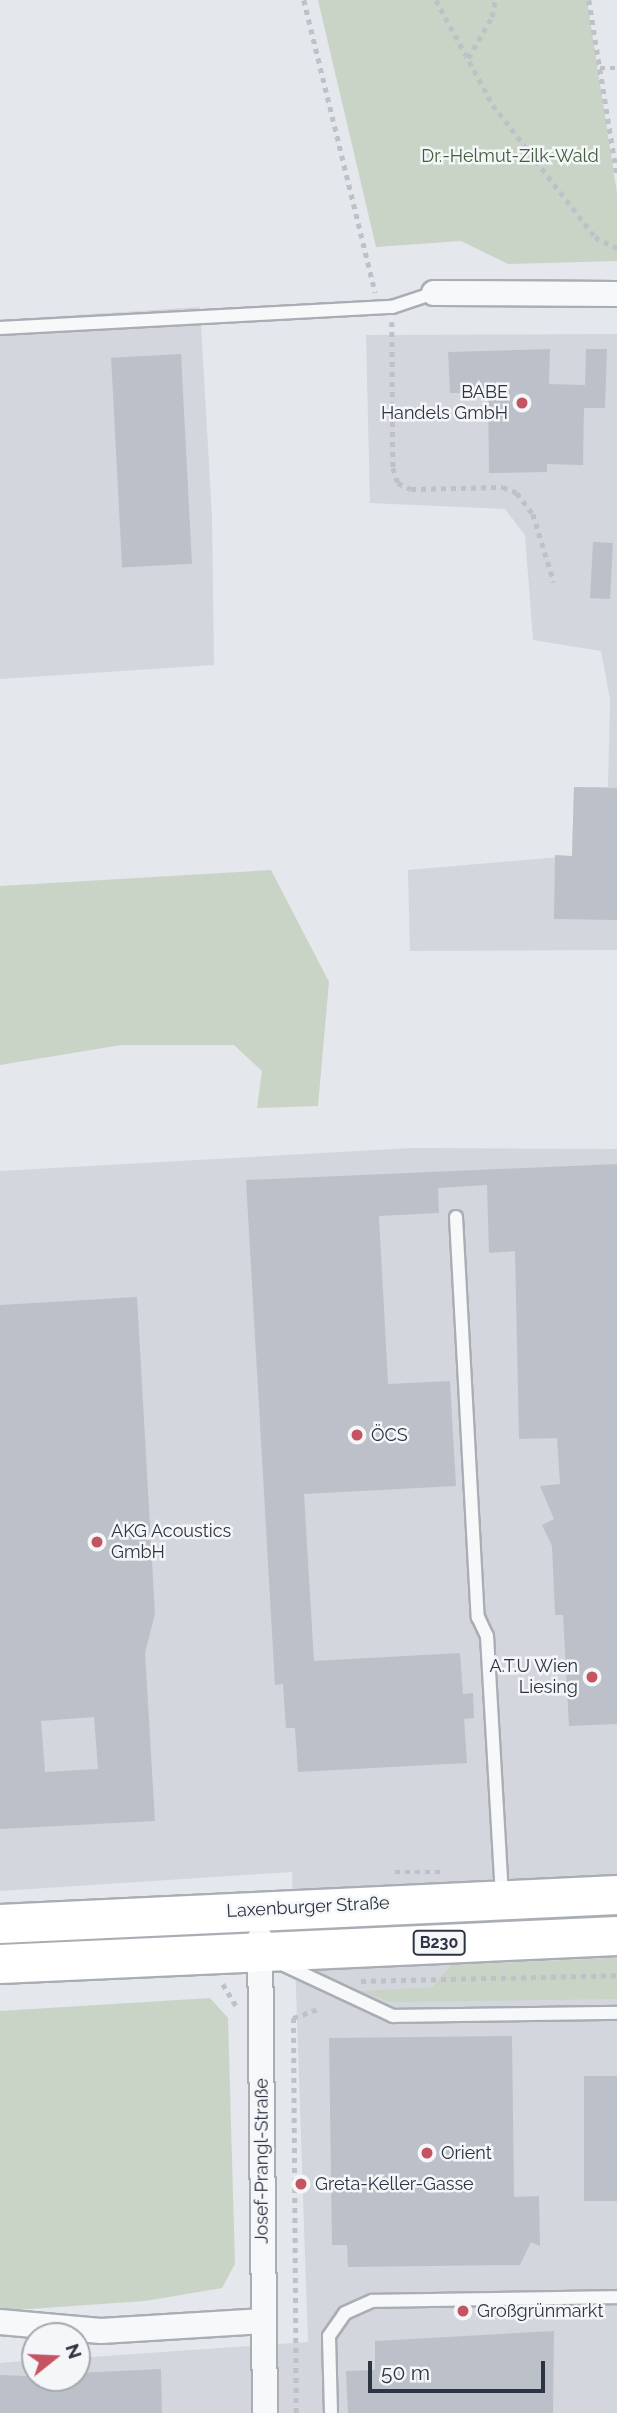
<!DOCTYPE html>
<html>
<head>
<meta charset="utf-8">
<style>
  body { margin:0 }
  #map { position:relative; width:617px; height:2413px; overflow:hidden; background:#e4e7eb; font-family:Raleway,sans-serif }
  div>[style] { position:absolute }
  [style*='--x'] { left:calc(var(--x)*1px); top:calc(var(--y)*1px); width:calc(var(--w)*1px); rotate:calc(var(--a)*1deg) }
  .built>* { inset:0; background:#d3d6dd }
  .green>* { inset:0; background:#c9d4c6 }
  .building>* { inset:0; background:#bcc0c8; transform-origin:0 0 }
  .path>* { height:4.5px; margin-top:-2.25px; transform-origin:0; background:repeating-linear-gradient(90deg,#bec1c7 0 5px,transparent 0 10px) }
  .roads { filter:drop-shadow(2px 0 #a9aeb5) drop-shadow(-2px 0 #a9aeb5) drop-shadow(0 2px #a9aeb5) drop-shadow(0 -2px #a9aeb5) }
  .lane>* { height:12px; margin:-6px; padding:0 6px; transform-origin:6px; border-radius:6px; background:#f7f8fa }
  .street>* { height:24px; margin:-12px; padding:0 12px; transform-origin:12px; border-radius:12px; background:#f7f8fa }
  .primary>* { height:38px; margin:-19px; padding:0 19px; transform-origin:19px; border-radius:19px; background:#fff }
  .dots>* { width:19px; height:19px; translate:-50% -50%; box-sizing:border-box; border:4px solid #f4f6f8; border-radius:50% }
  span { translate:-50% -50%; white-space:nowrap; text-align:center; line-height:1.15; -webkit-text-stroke:5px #f4f6f8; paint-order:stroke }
  .shield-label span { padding:2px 5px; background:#f4f6f8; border:2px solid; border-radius:5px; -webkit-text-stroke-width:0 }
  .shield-label { font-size:16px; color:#2d3443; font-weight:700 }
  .park-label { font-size:18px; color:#415d3b }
  .poi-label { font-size:18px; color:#2d3443 }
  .right { translate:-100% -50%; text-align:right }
  .left { translate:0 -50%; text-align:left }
  .street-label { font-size:18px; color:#2d3443 }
  .north { position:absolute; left:21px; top:2322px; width:70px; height:70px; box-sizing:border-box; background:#f4f6f8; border:2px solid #a4a8b0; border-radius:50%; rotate:72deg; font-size:19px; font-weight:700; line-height:28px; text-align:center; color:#2d3443 }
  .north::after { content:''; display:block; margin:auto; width:24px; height:32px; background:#c55462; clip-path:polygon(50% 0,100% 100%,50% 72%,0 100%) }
  .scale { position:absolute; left:368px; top:2361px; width:177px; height:32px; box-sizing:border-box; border:4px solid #2d3443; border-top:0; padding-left:9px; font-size:21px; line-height:24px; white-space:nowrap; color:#2d3443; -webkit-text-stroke:5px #f4f6f8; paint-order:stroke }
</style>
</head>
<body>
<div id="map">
  <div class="built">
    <i style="clip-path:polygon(200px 307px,212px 517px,214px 665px,0 679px,0 320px)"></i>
    <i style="clip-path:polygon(617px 334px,617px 950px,410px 951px,408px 870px,572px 856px,574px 787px,608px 787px,610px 699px,601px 651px,533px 640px,525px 535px,505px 509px,370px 503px,366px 335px)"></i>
    <i style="clip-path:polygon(412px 1148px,617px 1149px,617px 2413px,0 2413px,0 2363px,35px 2360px,35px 2378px,77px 2378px,77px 2358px,308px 2342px,292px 1872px,0 1891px,0 1171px)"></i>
  </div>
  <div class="green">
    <i style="clip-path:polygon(318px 0,587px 0,617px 193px,617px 261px,508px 264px,461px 241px,376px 247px)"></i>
    <i style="clip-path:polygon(271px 870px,329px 982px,318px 1106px,257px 1108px,262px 1071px,234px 1045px,121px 1045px,0 1065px,0 886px)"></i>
    <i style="clip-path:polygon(617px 1958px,617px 1999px,390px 2002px,360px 1991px,433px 1987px,451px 1965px)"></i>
    <i style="clip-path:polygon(210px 1998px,228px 2018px,235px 2264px,222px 2288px,145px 2301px,0 2311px,0 2011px)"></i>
  </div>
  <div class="building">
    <i style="clip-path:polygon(550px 349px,549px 384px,585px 385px,586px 349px,607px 349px,605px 408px,584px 408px,583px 465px,547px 464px,547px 472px,489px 473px,488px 393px,450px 393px,448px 352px)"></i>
    <i style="left:181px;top:354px;width:210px;height:70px;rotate:87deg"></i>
    <i style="left:593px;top:542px;width:20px;height:56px;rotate:3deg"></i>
    <i style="clip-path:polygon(574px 787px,617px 788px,617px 920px,554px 919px,555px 855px,572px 856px)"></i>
    <i style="clip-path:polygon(617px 1164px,617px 1724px,569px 1726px,563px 1615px,555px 1615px,552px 1546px,542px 1525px,554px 1519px,540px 1486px,560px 1484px,557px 1438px,519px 1439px,515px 1251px,489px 1253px,487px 1185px,438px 1188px,439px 1213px,379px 1216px,388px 1384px,450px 1381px,456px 1486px,304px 1494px,314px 1661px,460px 1653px,463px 1694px,473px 1693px,474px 1718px,464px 1719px,467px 1763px,298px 1772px,295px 1728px,286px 1728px,283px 1684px,275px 1685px,246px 1180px)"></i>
    <i style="clip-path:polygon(evenodd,137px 1297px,155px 1614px,145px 1653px,155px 1821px,0 1829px,0 1305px,137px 1297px,94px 1717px,98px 1769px,45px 1772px,41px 1721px,94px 1717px)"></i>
    <i style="clip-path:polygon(512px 2036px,514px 2197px,539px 2196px,540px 2246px,531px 2242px,520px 2265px,348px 2267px,347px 2245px,332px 2245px,329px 2038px)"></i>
    <i style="left:617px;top:2076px;width:125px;height:33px;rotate:90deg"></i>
    <i style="clip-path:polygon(554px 2331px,553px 2413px,348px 2413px,346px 2371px,375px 2370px,375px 2341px)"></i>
    <i style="clip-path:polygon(161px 2369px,162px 2413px,0 2413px,0 2375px,77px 2378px,77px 2373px)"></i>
  </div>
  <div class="path">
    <i style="--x:304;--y:0;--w:301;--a:76.3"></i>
    <i style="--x:436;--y:0;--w:119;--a:61.5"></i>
    <i style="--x:493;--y:105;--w:167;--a:52.3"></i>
    <i style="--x:595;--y:237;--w:25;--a:27"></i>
    <i style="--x:589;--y:0;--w:176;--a:80.9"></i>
    <i style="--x:468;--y:58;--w:48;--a:-59.7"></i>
    <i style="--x:492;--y:17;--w:17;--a:-80"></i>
    <i style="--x:600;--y:68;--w:17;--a:0"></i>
    <i style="--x:392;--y:322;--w:146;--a:89.6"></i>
    <i style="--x:393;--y:468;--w:16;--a:72"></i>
    <i style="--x:398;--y:483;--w:14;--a:25"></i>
    <i style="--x:411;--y:489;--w:92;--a:-1.2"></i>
    <i style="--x:503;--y:487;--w:15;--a:23"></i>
    <i style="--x:517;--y:493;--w:26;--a:53"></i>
    <i style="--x:533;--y:514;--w:71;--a:72.8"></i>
    <i style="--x:395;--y:1872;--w:46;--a:0"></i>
    <i style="--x:361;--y:1981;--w:256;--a:-1.3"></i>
    <i style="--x:223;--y:1984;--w:26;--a:59"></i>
    <i style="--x:296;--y:2413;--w:395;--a:-90.4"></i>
    <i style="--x:293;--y:2018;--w:29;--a:-20"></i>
  </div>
  <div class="roads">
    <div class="lane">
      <i style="--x:0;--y:328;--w:393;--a:-3.1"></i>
      <i style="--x:392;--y:307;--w:44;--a:-18.4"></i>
      <i style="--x:456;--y:1217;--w:401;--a:86.9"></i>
      <i style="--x:478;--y:1617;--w:21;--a:65"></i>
      <i style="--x:487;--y:1636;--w:259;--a:86.7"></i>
      <i style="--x:280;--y:1963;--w:125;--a:25.1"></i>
      <i style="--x:393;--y:2016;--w:224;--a:-0.8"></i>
      <i style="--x:331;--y:2413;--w:77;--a:-91.5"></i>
      <i style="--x:329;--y:2336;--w:28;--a:-55"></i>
      <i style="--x:345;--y:2313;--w:30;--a:-24"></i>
      <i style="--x:372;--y:2301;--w:245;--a:-0.9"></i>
    </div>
    <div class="street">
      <i style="--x:434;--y:293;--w:183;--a:0.3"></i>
      <i style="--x:260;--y:1938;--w:475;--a:89.4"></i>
      <i style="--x:0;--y:2322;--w:101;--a:5.1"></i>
      <i style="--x:101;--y:2331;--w:163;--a:-3.5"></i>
    </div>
    <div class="primary">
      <i style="--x:0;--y:1924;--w:618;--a:-2.69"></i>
      <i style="--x:0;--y:1964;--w:618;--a:-2.6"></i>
    </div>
  </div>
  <div class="dots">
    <i style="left:522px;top:403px;background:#c55462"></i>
    <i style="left:357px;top:1435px;background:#c55462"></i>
    <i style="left:97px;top:1542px;background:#c55462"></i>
    <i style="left:592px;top:1677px;background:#c55462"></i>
    <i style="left:427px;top:2153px;background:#c55462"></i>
    <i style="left:301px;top:2184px;background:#c55462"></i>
    <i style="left:463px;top:2311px;background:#c55462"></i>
  </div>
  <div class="shield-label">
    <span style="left:439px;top:1943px">B230</span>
  </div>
  <div class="park-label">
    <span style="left:510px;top:156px">Dr.-Helmut-Zilk-Wald</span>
  </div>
  <div class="poi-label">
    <span class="right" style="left:508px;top:403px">BABE<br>Handels GmbH</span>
    <span class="left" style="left:371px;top:1435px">ÖCS</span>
    <span class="left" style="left:111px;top:1542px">AKG Acoustics<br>GmbH</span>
    <span class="right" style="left:578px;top:1677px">A.T.U Wien<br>Liesing</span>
    <span class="left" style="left:441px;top:2153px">Orient</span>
    <span class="left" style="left:315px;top:2184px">Greta-Keller-Gasse</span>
    <span class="left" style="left:477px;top:2311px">Großgrünmarkt</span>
  </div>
  <div class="street-label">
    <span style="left:308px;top:1907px;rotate:-3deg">Laxenburger Straße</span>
    <span style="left:262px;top:2161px;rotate:-90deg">Josef-Prangl-Straße</span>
  </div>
  <div class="north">N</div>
  <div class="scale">50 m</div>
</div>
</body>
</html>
